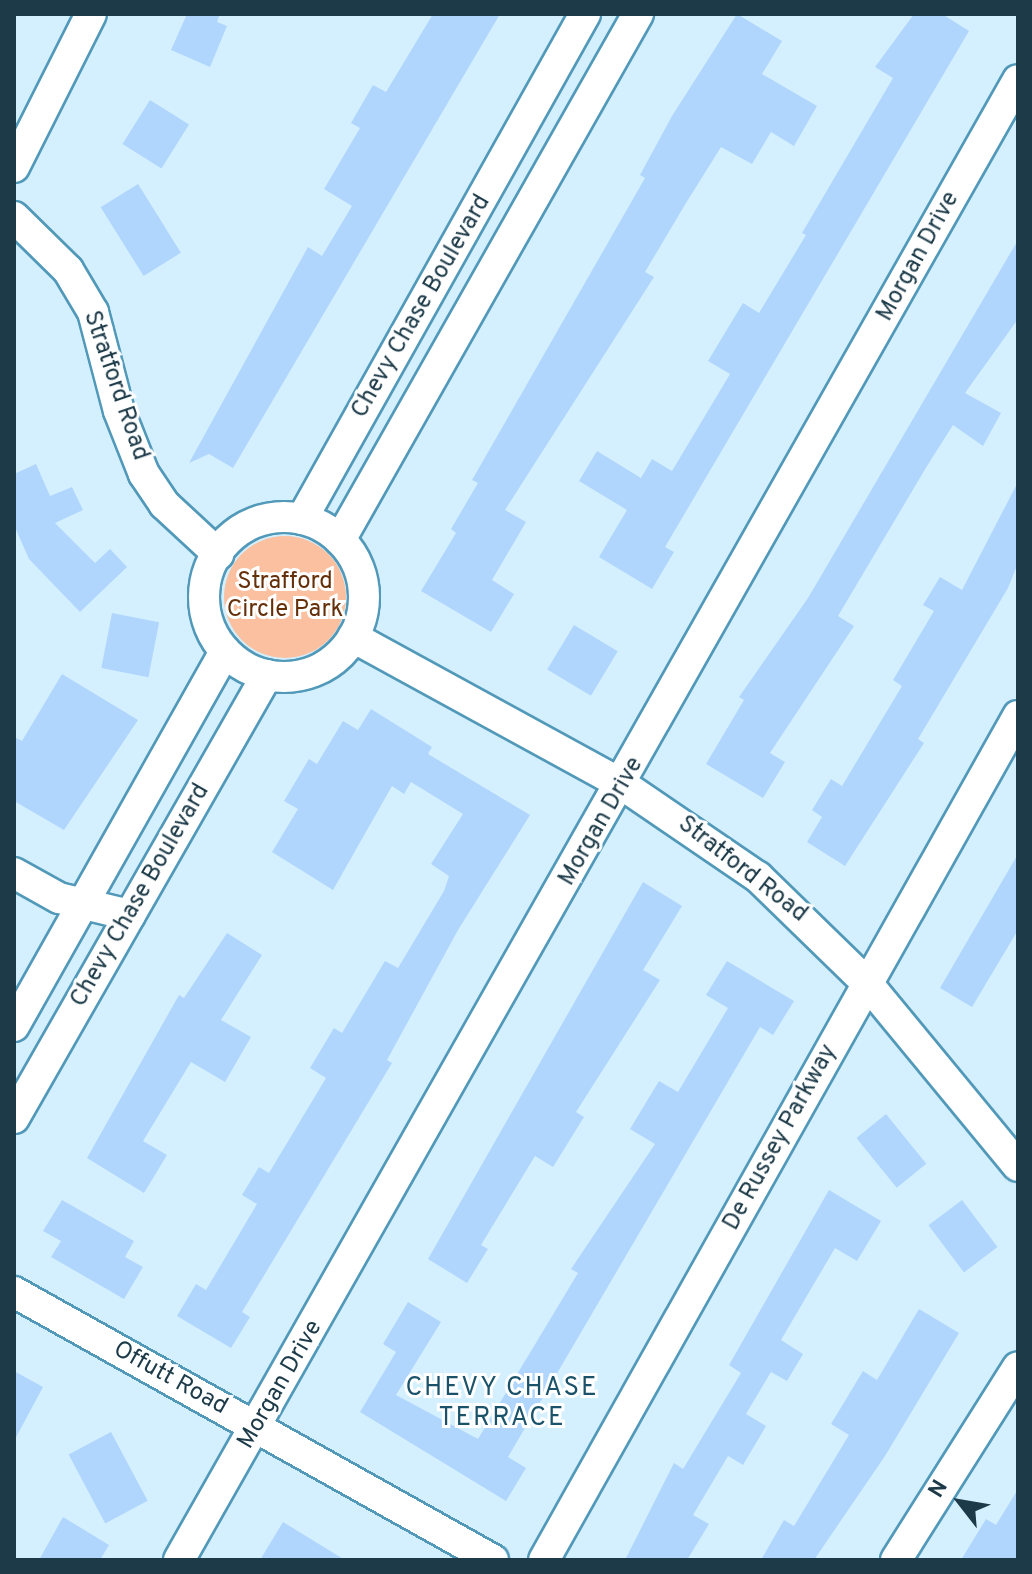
<!DOCTYPE html>
<html>
<head>
<meta charset="utf-8">
<style>
  body { margin:0 }
  #map { position:relative; width:1032px; height:1574px; overflow:hidden; background:#d4f0fe; font-family:Overpass,sans-serif }
  div>[style] { position:absolute }
  [style*='--x'] { left:calc(var(--x)*1px); top:calc(var(--y)*1px); width:calc(var(--w)*1px); rotate:calc(var(--a)*1deg) }
  .green>* { inset:0; background:#fac0a0 }
  .round { border-radius:50% }
  .building>* { inset:0; background:#b1d6fd; transform-origin:0 0 }
  .roads { filter:drop-shadow(2px 0 #5299b9) drop-shadow(-2px 0 #5299b9) drop-shadow(0 2px #5299b9) drop-shadow(0 -2px #5299b9) }
  .minor>* { height:30px; margin:-15px; padding:0 15px; transform-origin:15px; border-radius:15px; background:#fff }
  .minor>.ring { margin:-15px; padding:0; box-sizing:content-box; background:none; border:30px solid #fff; border-radius:50% }
  span { translate:-50% -50%; white-space:nowrap; text-align:center; line-height:1.15; -webkit-text-stroke:6px #fff; paint-order:stroke }
  .street-label { font-size:24px; color:#1c3a48 }
  .park-label { font-size:24px; color:#652f09 }
  .neighbourhood-label { font-size:26px; color:#1a526a; letter-spacing:2px }
  .frame { position:absolute; inset:0; border:16px solid #1c3a48; pointer-events:none }
  .north { position:absolute; left:920px; top:1462px; width:80px; height:80px; -webkit-text-stroke:6px #fff; paint-order:stroke; rotate:301deg; font-size:22px; font-weight:700; line-height:32px; text-align:center; color:#1c3a48 }
  .north::after { content:''; display:block; margin:auto; width:28px; height:36px; background:#1c3a48; clip-path:polygon(50% 0,100% 100%,50% 72%,0 100%) }
</style>
</head>
<body>
<div id="map">
  <div class="green">
    <i class="round" style="left:224px;top:536px;width:122px;height:122px"></i>
  </div>
  <div class="building">
    <i style="clip-path:polygon(187px 14px,220px 14px,217px 22px,227px 26px,210px 67px,171px 50px)"></i>
    <i style="clip-path:polygon(433px 14px,500px 14px,233px 468px,209px 454px,189px 463px,308px 247px,322px 256px,352px 206px,324px 189px,360px 128px,351px 123px,373px 85px,386px 92px)"></i>
    <i style="clip-path:polygon(737px 14px,782px 41px,762px 74px,817px 106px,794px 146px,771px 132px,752px 164px,721px 147px,686px 203px,645px 272px,654px 277px,505px 510px,526px 522px,492px 580px,514px 594px,491px 632px,421px 591px,456px 533px,451px 529px,478px 483px,472px 480px,645px 178px,640px 175px,672px 116px)"></i>
    <i style="clip-path:polygon(914px 14px,942px 14px,969px 31px,665px 547px,674px 552px,652px 589px,599px 557px,627px 510px,579px 481px,597px 451px,641px 478px,652px 459px,672px 471px,730px 374px,708px 361px,743px 303px,759px 313px,806px 235px,802px 233px,893px 78px,875px 67px)"></i>
    <i style="left:150px;top:100px;width:46px;height:52px;rotate:32deg"></i>
    <i style="left:138px;top:184px;width:81px;height:44px;rotate:58deg"></i>
    <i style="clip-path:polygon(1018px 240px,1018px 319px,965px 393px,1001px 413px,983px 446px,953px 425px,927px 466px,838px 616px,854px 626px,770px 753px,785px 762px,763px 798px,706px 764px,744px 700px,739px 697px,808px 598px)"></i>
    <i style="clip-path:polygon(36px 464px,50px 496px,72px 487px,83px 510px,55px 523px,95px 563px,110px 549px,127px 567px,80px 612px,29px 559px,14px 525px,14px 474px)"></i>
    <i style="clip-path:polygon(1018px 482px,1018px 563px,1008px 588px,918px 739px,924px 743px,845px 866px,807px 842px,822px 817px,812px 810px,831px 779px,842px 786px,902px 686px,893px 680px,934px 611px,923px 605px,940px 577px,962px 590px)"></i>
    <i style="left:112px;top:613px;width:48px;height:56px;rotate:11deg"></i>
    <i style="left:574px;top:625px;width:51px;height:52px;rotate:31deg"></i>
    <i style="clip-path:polygon(62px 674px,138px 720px,64px 830px,14px 801px,14px 737px,22px 741px)"></i>
    <i style="clip-path:polygon(371px 709px,432px 747px,428px 754px,530px 815px,458px 930px,387px 1060px,392px 1063px,242px 1312px,250px 1317px,231px 1348px,177px 1316px,196px 1284px,206px 1290px,257px 1204px,242px 1195px,259px 1167px,269px 1173px,326px 1078px,310px 1068px,334px 1028px,342px 1033px,385px 961px,398px 968px,444px 891px,449px 876px,431px 864px,463px 814px,411px 782px,404px 794px,392px 786px,333px 890px,272px 852px,298px 809px,284px 801px,309px 759px,317px 764px,343px 721px,358px 730px)"></i>
    <i style="clip-path:polygon(1018px 854px,1018px 930px,972px 1007px,940px 988px)"></i>
    <i style="clip-path:polygon(643px 882px,682px 906px,643px 970px,660px 980px,576px 1112px,584px 1117px,553px 1167px,535px 1156px,481px 1245px,488px 1249px,467px 1283px,428px 1259px)"></i>
    <i style="clip-path:polygon(227px 933px,262px 955px,221px 1020px,251px 1037px,225px 1082px,191px 1062px,143px 1141px,167px 1155px,144px 1193px,87px 1158px,179px 995px,184px 998px)"></i>
    <i style="clip-path:polygon(727px 961px,794px 1001px,773px 1035px,760px 1027px,508px 1457px,526px 1468px,506px 1501px,360px 1412px,396px 1352px,383px 1344px,408px 1302px,441px 1322px,396px 1395px,478px 1439px,578px 1273px,571px 1269px,655px 1144px,630px 1129px,659px 1081px,678px 1092px,728px 1008px,706px 995px)"></i>
    <i style="left:886px;top:1114px;width:64px;height:38px;rotate:51deg"></i>
    <i style="clip-path:polygon(829px 1190px,881px 1221px,857px 1261px,835px 1248px,781px 1340px,803px 1354px,787px 1381px,771px 1372px,746px 1414px,766px 1426px,743px 1465px,728px 1456px,693px 1515px,709px 1524px,687px 1560px,625px 1560px,674px 1463px,683px 1469px,741px 1373px,729px 1365px)"></i>
    <i style="clip-path:polygon(62px 1200px,134px 1241px,125px 1257px,143px 1267px,124px 1299px,51px 1257px,61px 1241px,43px 1231px)"></i>
    <i style="left:962px;top:1200px;width:59px;height:42px;rotate:53deg"></i>
    <i style="clip-path:polygon(919px 1309px,959px 1333px,885px 1456px,814px 1560px,761px 1560px,784px 1520px,794px 1526px,849px 1435px,831px 1424px,863px 1371px,877px 1380px)"></i>
    <i style="clip-path:polygon(14px 1371px,43px 1387px,14px 1441px)"></i>
    <i style="left:111px;top:1432px;width:78px;height:48px;rotate:62deg"></i>
    <i style="clip-path:polygon(1018px 1489px,1018px 1560px,961px 1560px,986px 1519px,996px 1525px)"></i>
    <i style="clip-path:polygon(63px 1517px,109px 1545px,100px 1560px,39px 1560px)"></i>
    <i style="clip-path:polygon(283px 1522px,345px 1560px,260px 1560px)"></i>
  </div>
  <div class="roads">
    <div class="minor">
      <i style="--x:14;--y:167;--w:171;--a:-63.3"></i>
      <i style="--x:14;--y:217;--w:76;--a:44.5"></i>
      <i style="--x:68;--y:270;--w:49;--a:59.2"></i>
      <i style="--x:93;--y:312;--w:102;--a:75.3"></i>
      <i style="--x:119;--y:411;--w:68;--a:68.4"></i>
      <i style="--x:144;--y:474;--w:36;--a:56"></i>
      <i style="--x:164;--y:504;--w:74;--a:42.8"></i>
      <i class="ring" style="left:204px;top:517px;width:130px;height:130px"></i>
      <i style="--x:302;--y:519;--w:579;--a:-60.73"></i>
      <i style="--x:340;--y:540;--w:605;--a:-60.47"></i>
      <i style="--x:353;--y:637;--w:308;--a:28.7"></i>
      <i style="--x:623;--y:785;--w:163;--a:34.3"></i>
      <i style="--x:758;--y:877;--w:152;--a:44.2"></i>
      <i style="--x:867;--y:983;--w:237;--a:50.5"></i>
      <i style="--x:14;--y:873;--w:51;--a:29.1"></i>
      <i style="--x:59;--y:898;--w:73;--a:13.5"></i>
      <i style="--x:14;--y:1026;--w:430;--a:-60.6"></i>
      <i style="--x:14;--y:1118;--w:510;--a:-60.27"></i>
      <i style="--x:14;--y:1292;--w:549;--a:29.23"></i>
      <i style="--x:179;--y:1560;--w:1701;--a:-60.45"></i>
      <i style="--x:544;--y:1560;--w:968;--a:-60.68"></i>
      <i style="--x:896;--y:1560;--w:228;--a:-57.7"></i>
    </div>
  </div>
  <div class="street-label">
    <span style="left:919px;top:257px;rotate:-61deg">Morgan Drive</span>
    <span style="left:422px;top:307px;rotate:-60deg">Chevy Chase Boulevard</span>
    <span style="left:115px;top:386px;rotate:71deg">Stratford Road</span>
    <span style="left:602px;top:822px;rotate:-60deg">Morgan Drive</span>
    <span style="left:742px;top:870px;rotate:38deg">Stratford Road</span>
    <span style="left:141px;top:896px;rotate:-60deg">Chevy Chase Boulevard</span>
    <span style="left:781px;top:1138px;rotate:-61deg">De Russey Parkway</span>
    <span style="left:170px;top:1379px;rotate:29deg">Offutt Road</span>
    <span style="left:281px;top:1385px;rotate:-60deg">Morgan Drive</span>
  </div>
  <div class="park-label">
    <span style="left:285px;top:597px">Strafford<br>Circle Park</span>
  </div>
  <div class="neighbourhood-label">
    <span style="left:502px;top:1404px">CHEVY CHASE<br>TERRACE</span>
  </div>
  <div class="frame"></div>
  <div class="north">N</div>
</div>
</body>
</html>
